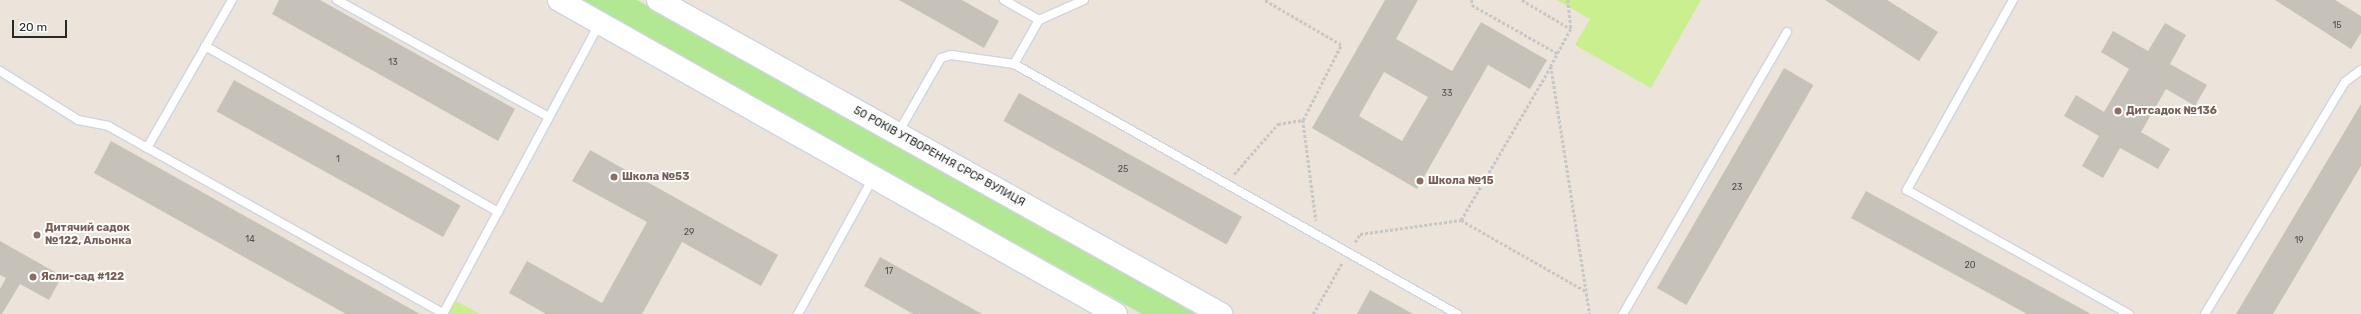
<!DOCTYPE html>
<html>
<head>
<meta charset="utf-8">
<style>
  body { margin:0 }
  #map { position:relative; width:2361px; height:314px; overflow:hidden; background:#ece4da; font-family:Rubik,sans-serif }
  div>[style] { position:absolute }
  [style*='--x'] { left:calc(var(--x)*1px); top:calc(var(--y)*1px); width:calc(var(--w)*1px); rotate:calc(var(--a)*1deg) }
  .green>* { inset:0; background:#b2e793 }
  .pitch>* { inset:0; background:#c9ef8e }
  .building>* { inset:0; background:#c7c2b9; transform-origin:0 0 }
  .path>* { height:2.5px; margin-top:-1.25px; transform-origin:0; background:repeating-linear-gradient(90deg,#c7c7c7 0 3px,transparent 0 5px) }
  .roads { filter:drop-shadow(1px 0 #cfd4e3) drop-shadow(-1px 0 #cfd4e3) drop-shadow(0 1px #cfd4e3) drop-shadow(0 -1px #cfd4e3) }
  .lane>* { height:8px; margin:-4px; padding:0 4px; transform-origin:4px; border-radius:4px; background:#fff }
  .secondary>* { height:22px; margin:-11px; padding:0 11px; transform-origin:11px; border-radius:11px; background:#fff }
  .dots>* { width:11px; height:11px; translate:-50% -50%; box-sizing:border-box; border:2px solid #fff; border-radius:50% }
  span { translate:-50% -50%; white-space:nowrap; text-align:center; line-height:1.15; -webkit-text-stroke:4px #fff; paint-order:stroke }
  .number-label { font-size:9px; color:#504f4d }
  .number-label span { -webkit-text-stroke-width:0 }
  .education-label { font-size:11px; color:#785e54; font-weight:700 }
  .left { translate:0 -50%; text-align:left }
  .street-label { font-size:11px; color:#292929 }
  .scale { position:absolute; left:12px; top:20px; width:55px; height:18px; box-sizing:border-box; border:2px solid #292929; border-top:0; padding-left:5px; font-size:12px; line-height:14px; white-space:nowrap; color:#292929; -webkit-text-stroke:3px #fff; paint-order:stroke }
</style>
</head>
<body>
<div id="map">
  <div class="green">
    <i style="clip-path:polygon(580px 0,637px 0,1198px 314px,1142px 314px)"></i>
  </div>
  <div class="pitch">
    <i style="clip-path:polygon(1557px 0,1701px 0,1651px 88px,1575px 45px,1590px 19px)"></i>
    <i style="clip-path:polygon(454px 300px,480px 314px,447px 314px)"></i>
  </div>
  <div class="building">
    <i style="clip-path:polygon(279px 0,320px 0,515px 109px,498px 141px,272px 14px)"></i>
    <i style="clip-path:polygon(899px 0,962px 0,999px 21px,984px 48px)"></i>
    <i style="clip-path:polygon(evenodd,1385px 0,1418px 0,1396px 39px,1452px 71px,1481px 22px,1547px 60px,1530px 89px,1488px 65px,1417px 189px,1312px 128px,1385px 0,1384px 72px,1428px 97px,1402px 141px,1359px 116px,1384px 72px)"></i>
    <i style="clip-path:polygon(1825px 0,1887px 0,1938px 32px,1919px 61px)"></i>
    <i style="clip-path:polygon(2275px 0,2335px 0,2361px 16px,2361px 33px,2351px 49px)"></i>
    <i style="clip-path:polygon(2165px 23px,2186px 35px,2170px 64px,2207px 85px,2195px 106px,2166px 89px,2141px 132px,2170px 149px,2158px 169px,2120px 148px,2103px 178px,2082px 166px,2099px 136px,2064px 116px,2076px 95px,2104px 112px,2129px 69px,2101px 52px,2113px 31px,2148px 51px)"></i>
    <i style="left:1784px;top:68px;width:34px;height:254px;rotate:30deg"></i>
    <i style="left:234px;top:80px;width:259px;height:36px;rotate:29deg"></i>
    <i style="left:1019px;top:93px;width:255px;height:32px;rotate:29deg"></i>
    <i style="clip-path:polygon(2361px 104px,2361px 166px,2273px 314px,2236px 314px)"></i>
    <i style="clip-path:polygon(111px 141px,420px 314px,346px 314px,94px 173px)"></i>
    <i style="clip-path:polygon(590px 150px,778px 255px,761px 286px,682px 242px,642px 314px,546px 314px,509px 293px,527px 261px,602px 303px,647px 222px,572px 181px)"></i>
    <i style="clip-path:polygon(1866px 191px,2091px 314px,2027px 314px,1851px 218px)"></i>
    <i style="clip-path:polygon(0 241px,62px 276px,49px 300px,20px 284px,2px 314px,0 314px,0 289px,6px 278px,0 275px)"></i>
    <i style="clip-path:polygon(880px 257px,982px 314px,913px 314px,864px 286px)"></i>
    <i style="clip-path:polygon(1370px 290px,1413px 314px,1357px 314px)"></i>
  </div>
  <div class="path">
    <i style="--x:1472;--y:0;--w:5;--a:90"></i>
    <i style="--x:1472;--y:5;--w:98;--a:29.5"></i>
    <i style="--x:1522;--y:0;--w:57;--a:30.6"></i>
    <i style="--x:1571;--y:29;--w:42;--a:118.4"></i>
    <i style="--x:1551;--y:66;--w:251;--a:81.1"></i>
    <i style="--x:1568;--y:0;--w:28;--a:84"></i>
    <i style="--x:1303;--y:120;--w:101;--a:82.6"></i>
    <i style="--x:1234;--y:174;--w:67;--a:-48.7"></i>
    <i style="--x:1278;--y:124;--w:25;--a:-9"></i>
    <i style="--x:1303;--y:120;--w:84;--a:-63.1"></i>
    <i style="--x:1341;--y:45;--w:89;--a:-149.7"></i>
    <i style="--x:1461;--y:220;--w:145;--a:29.7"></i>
    <i style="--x:1355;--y:242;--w:9;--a:-58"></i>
    <i style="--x:1360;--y:234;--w:102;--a:-7.9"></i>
    <i style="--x:1461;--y:220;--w:178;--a:-59.7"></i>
    <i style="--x:1313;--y:314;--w:59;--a:-60.4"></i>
  </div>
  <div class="roads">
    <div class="lane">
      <i style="--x:337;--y:0;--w:242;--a:28.9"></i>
      <i style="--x:1004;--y:0;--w:40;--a:29.7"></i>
      <i style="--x:1039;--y:20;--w:51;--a:119.6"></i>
      <i style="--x:1014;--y:64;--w:509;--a:29.44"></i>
      <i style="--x:2013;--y:0;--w:218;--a:119.2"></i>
      <i style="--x:1907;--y:190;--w:254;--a:29.2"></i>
      <i style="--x:1039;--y:20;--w:49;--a:-24"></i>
      <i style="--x:205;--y:46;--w:337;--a:29.5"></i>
      <i style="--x:0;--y:71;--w:92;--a:32.1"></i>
      <i style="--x:78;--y:120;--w:31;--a:11"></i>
      <i style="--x:108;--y:126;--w:384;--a:29.2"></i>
      <i style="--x:898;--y:133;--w:86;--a:-60.2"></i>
      <i style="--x:941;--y:58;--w:10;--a:-17"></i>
      <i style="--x:951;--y:55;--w:64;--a:8.1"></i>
      <i style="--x:147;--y:148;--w:171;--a:-60.1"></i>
      <i style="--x:443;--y:314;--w:329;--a:-61.7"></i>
      <i style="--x:798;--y:314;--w:155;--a:-61.1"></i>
      <i style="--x:1623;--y:314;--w:326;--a:-59.8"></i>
      <i style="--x:2205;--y:314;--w:271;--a:-58.9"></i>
      <i style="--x:2345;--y:82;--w:20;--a:-37"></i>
    </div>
    <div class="secondary">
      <i style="--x:559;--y:0;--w:639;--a:29.41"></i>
      <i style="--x:658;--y:0;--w:645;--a:29.15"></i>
    </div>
  </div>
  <div class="dots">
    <i style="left:2118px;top:111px;background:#8d6e63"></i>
    <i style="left:614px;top:177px;background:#8d6e63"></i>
    <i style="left:1420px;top:181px;background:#8d6e63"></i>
    <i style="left:37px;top:235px;background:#8d6e63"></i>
    <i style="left:33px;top:277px;background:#8d6e63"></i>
  </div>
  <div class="number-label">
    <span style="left:2337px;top:25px">15</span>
    <span style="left:393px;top:62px">13</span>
    <span style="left:1447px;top:93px">33</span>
    <span style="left:338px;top:159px">1</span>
    <span style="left:1123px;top:169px">25</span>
    <span style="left:1737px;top:187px">23</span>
    <span style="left:689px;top:232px">29</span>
    <span style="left:250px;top:239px">14</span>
    <span style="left:2299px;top:240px">19</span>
    <span style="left:1970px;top:265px">20</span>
    <span style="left:889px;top:271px">17</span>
  </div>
  <div class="education-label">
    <span class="left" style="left:2126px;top:111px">Дитсадок №136</span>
    <span class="left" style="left:622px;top:177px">Школа №53</span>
    <span class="left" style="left:1428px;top:181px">Школа №15</span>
    <span class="left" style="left:45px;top:235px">Дитячий садок<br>№122, Альонка</span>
    <span class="left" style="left:41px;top:277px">Ясли-сад #122</span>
  </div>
  <div class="street-label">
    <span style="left:939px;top:157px;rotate:29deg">50 РОКІВ УТВОРЕННЯ СРСР ВУЛИЦЯ</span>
  </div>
  <div class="scale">20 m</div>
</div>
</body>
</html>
